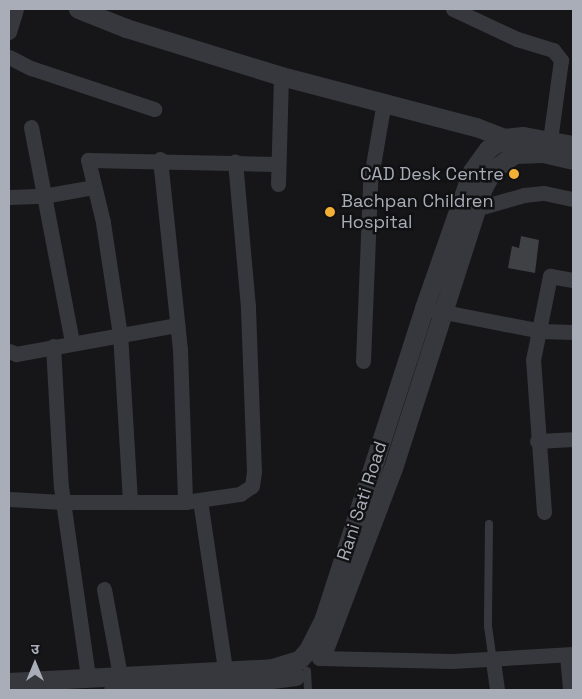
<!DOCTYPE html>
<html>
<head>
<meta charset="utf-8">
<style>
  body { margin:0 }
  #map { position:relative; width:582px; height:699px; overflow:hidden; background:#161618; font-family:"Space Grotesk","Noto Sans Devanagari",sans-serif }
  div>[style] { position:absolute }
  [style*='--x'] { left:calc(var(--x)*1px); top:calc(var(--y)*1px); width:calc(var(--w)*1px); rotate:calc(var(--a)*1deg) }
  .building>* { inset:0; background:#404145 }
  .service>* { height:8px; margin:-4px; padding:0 4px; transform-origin:4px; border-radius:4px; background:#37383d }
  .minor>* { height:15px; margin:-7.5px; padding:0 7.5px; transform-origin:7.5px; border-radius:7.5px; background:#37383d }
  .tertiary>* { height:19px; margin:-9.5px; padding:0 9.5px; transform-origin:9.5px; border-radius:9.5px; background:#37383d }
  .dots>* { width:14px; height:14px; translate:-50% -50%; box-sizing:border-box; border:2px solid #111113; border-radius:50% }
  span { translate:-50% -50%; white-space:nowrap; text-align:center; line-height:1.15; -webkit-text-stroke:5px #111113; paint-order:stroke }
  .poi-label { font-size:18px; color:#a8adb8 }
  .right { translate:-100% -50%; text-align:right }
  .left { translate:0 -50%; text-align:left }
  .street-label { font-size:18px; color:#a8adb8 }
  .frame { position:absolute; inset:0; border:10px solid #a8adb8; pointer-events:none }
  .north { position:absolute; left:10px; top:639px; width:50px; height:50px; -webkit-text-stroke:4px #111113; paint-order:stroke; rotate:0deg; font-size:14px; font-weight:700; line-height:20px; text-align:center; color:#a8adb8 }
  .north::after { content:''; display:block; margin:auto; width:18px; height:22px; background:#a8adb8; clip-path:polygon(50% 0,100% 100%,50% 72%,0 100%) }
</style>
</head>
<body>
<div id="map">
  <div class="building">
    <i style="clip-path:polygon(521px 236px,539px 240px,535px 273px,508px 268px,512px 246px,519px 248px)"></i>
  </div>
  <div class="service">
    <i style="--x:489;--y:524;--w:102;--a:90.6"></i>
    <i style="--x:488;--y:626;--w:35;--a:82"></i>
    <i style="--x:307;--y:671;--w:19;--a:87"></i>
  </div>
  <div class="minor">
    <i style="--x:453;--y:9;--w:71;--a:25.1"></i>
    <i style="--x:517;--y:39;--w:38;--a:17"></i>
    <i style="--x:553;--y:50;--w:13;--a:51"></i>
    <i style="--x:561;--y:60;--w:81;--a:97.8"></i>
    <i style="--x:9;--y:32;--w:24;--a:-73"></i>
    <i style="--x:9;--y:57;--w:25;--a:27"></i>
    <i style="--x:31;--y:68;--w:130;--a:18.4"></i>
    <i style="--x:31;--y:127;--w:219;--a:79.2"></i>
    <i style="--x:160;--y:159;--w:191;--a:84"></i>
    <i style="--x:180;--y:349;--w:153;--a:88.1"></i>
    <i style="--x:278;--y:184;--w:108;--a:-88.4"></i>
    <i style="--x:9;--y:197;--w:34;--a:-2"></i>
    <i style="--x:43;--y:196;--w:52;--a:-10"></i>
    <i style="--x:475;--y:209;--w:51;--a:-15.9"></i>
    <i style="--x:524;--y:195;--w:20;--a:-6"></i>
    <i style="--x:544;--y:193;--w:30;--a:12"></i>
    <i style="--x:424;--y:308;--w:119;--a:11.1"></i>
    <i style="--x:541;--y:331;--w:32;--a:2"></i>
    <i style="--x:53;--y:346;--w:141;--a:86.8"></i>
    <i style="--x:61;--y:487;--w:191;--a:81.9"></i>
    <i style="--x:9;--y:351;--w:8;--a:23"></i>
    <i style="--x:16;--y:354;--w:164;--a:-10.2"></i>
    <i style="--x:363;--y:361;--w:178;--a:-87.7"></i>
    <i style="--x:370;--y:183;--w:83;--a:-80.3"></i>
    <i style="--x:537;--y:441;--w:36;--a:-3"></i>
    <i style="--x:9;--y:499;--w:54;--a:3.2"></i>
    <i style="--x:63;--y:502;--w:122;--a:0"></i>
    <i style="--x:185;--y:502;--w:56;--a:-8.3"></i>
    <i style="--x:240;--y:494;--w:14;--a:-34"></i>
    <i style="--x:252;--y:486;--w:14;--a:-82"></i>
    <i style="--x:254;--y:472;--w:165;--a:-92.1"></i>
    <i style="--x:248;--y:307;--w:146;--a:-95.1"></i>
    <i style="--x:200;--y:500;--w:184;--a:81.6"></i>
    <i style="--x:130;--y:501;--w:166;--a:-93.4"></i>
    <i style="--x:120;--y:335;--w:114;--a:-98.6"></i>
    <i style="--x:103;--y:222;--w:64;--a:-103.6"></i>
    <i style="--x:88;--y:160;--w:189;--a:1.2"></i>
    <i style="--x:544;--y:512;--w:152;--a:-94.1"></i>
    <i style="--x:533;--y:360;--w:86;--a:-78.6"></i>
    <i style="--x:550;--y:276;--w:23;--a:10"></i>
    <i style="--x:104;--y:589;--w:87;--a:79.5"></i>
    <i style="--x:567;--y:655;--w:35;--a:85"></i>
    <i style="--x:319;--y:658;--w:133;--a:1.3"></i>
    <i style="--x:452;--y:661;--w:121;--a:-3.3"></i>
    <i style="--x:493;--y:661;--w:29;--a:82"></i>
  </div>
  <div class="tertiary">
    <i style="--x:78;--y:9;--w:52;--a:21.6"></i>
    <i style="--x:126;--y:28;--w:162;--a:17.2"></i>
    <i style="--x:281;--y:76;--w:202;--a:14.7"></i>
    <i style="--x:476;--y:127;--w:30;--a:21"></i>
    <i style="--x:504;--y:138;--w:8;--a:60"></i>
    <i style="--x:325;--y:647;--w:191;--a:-69.2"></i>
    <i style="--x:393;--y:468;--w:294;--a:-72.2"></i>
    <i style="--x:483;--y:188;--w:21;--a:-61"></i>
    <i style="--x:493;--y:170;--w:26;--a:-37"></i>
    <i style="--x:514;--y:154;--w:29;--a:-2"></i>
    <i style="--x:543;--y:153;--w:31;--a:13"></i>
    <i style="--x:9;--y:682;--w:263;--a:-3"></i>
    <i style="--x:272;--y:668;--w:28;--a:-17"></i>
    <i style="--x:299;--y:660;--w:13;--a:-48"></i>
    <i style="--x:308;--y:650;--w:36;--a:-63"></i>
    <i style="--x:324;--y:618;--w:326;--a:-72.1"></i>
    <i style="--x:424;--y:308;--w:145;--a:-70.7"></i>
    <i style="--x:472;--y:171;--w:27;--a:-54"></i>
    <i style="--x:488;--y:149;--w:19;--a:-35"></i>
    <i style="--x:504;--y:138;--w:19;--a:-6"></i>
    <i style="--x:523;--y:136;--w:51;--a:10.2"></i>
    <i style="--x:113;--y:690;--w:114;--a:-2.5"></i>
    <i style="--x:227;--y:685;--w:69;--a:-7.5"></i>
  </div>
  <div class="dots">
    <i style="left:514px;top:174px;background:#f2b134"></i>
    <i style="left:330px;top:212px;background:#f2b134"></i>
  </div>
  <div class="poi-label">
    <span class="right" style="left:504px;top:174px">CAD Desk Centre</span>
    <span class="left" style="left:341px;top:212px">Bachpan Children<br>Hospital</span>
  </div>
  <div class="street-label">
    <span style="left:362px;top:501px;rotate:-72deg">Rani Sati Road</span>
  </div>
  <div class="frame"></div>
  <div class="north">उ</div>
</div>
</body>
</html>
